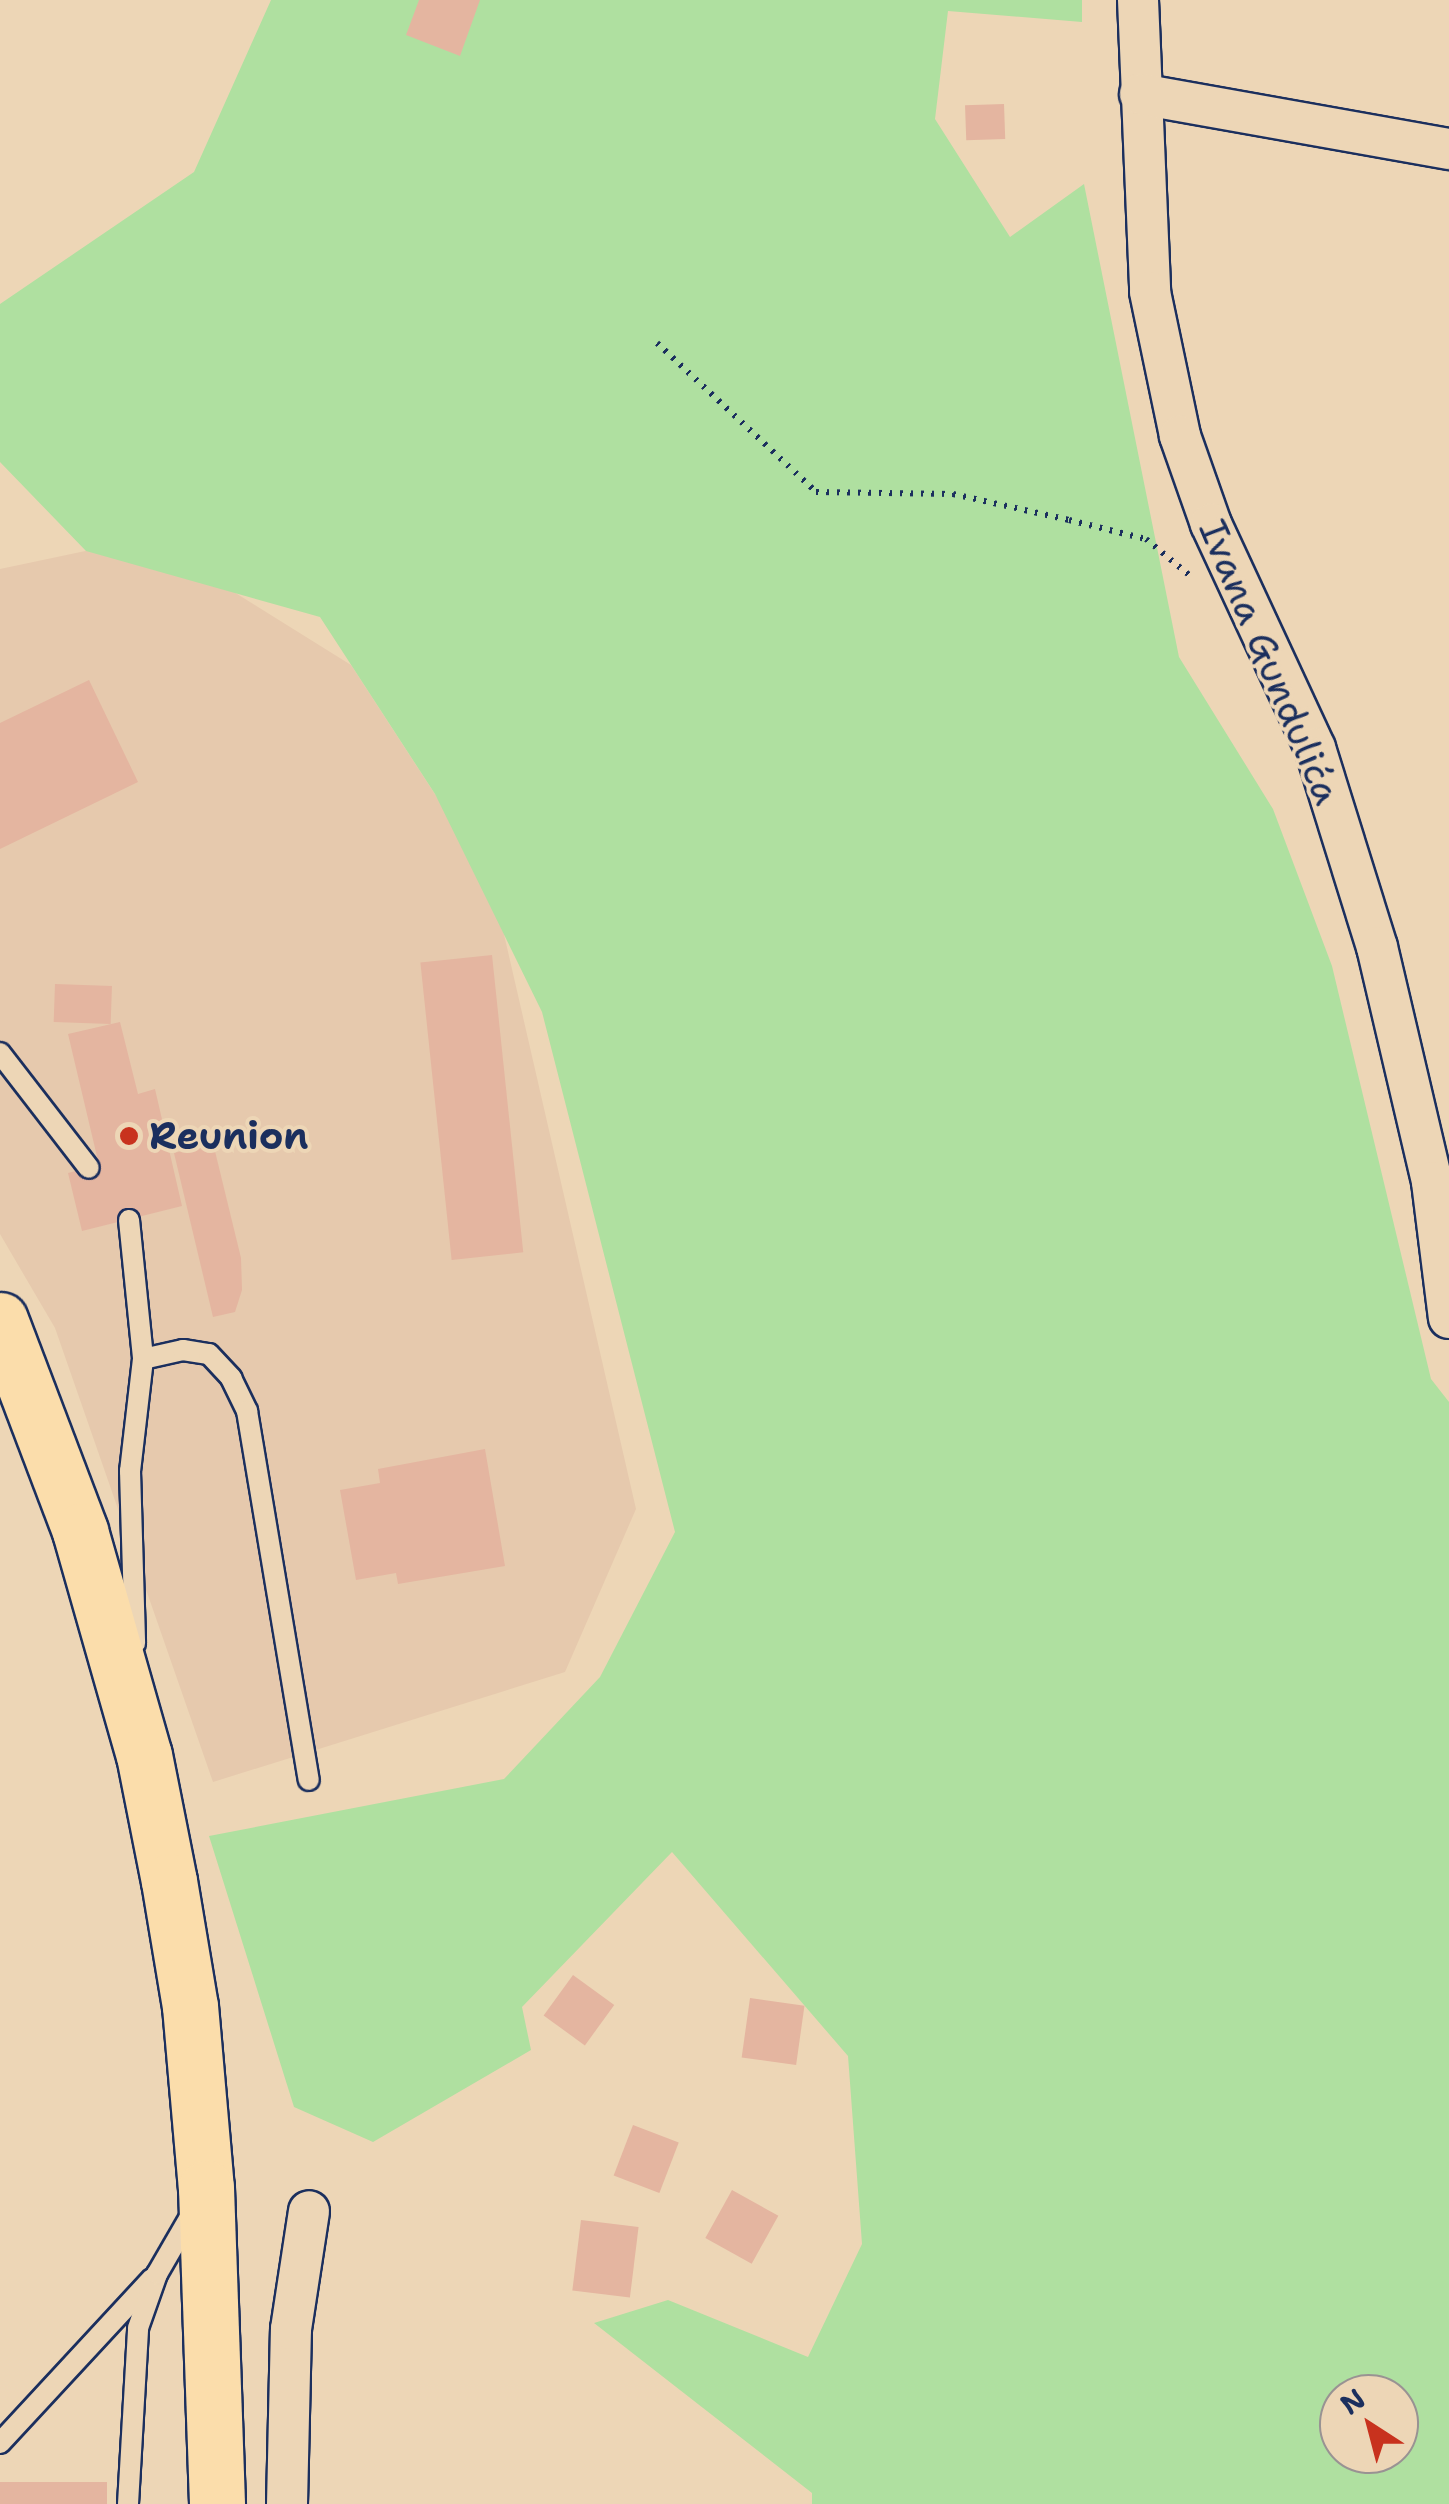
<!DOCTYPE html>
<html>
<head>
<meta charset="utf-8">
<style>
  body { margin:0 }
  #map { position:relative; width:1449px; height:2504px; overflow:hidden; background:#edd6b6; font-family:"Shantell Sans",sans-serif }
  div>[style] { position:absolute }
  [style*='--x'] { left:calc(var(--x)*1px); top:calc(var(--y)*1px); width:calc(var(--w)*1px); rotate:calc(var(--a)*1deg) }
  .built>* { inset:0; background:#e6c9ad }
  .green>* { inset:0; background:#afe0a0 }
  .building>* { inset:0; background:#e4b5a0; transform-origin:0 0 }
  .path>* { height:6px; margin-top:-3px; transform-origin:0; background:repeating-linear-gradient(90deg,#1b2f5e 0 2.5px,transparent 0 10.5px) }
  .roads { filter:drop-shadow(2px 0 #1b2f5e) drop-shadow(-2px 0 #1b2f5e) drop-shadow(0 2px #1b2f5e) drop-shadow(0 -2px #1b2f5e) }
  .lane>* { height:20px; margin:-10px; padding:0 10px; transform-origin:10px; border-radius:10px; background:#edd6b6 }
  .street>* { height:40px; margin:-20px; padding:0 20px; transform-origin:20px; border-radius:20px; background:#edd6b6 }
  .highway>* { height:55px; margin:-27.5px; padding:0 27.5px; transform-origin:27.5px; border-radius:27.5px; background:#fbddab }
  .dots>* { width:28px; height:28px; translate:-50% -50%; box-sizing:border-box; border:5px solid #edd6b6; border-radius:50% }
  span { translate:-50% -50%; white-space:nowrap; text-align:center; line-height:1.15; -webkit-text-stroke:8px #edd6b6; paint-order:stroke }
  .street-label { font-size:38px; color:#1b2f5e }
  .poi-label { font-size:38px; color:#1b2f5e; font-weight:700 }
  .left { translate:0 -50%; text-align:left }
  .north { position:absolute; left:1319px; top:2374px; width:100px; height:100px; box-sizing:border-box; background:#edd6b6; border:2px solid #999393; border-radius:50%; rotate:324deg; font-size:28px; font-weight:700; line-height:40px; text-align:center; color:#1b2f5e }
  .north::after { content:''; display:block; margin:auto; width:35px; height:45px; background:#c8321e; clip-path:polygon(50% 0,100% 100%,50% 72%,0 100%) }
</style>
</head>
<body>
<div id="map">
  <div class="built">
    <i style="clip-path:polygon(147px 538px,351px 665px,492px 882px,636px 1509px,565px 1672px,213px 1782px,55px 1328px,0 1234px,0 569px)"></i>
  </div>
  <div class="green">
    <i style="clip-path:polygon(evenodd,271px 0,1082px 0,1082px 22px,948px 11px,935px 119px,1010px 237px,1084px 184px,1179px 657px,1273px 809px,1332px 966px,1431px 1379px,1449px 1402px,1449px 2504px,812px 2504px,812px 2493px,594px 2323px,668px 2300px,808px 2357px,862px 2244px,848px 2056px,672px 1852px,522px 2007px,531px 2050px,373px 2142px,294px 2107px,209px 1836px,504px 1779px,600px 1677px,675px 1532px,542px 1012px,435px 794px,320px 617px,86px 551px,0 462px,0 304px,194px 172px,271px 0,1339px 2394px,1399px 2394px,1399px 2454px,1339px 2454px,1339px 2394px)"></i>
  </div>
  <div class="building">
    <i style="clip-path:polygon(419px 0,480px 0,460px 56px,406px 35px)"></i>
    <i style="left:1004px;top:104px;width:35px;height:39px;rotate:88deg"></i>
    <i style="clip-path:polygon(89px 680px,138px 782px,0 849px,0 723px)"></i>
    <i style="left:492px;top:955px;width:299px;height:72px;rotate:84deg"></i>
    <i style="left:55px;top:984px;width:57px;height:38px;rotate:2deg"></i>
    <i style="clip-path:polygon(120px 1022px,138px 1094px,155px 1089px,182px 1206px,82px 1231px,68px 1173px,99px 1165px,68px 1034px)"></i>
    <i style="clip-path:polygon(213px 1143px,241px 1258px,242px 1290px,235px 1312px,213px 1317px,174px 1153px)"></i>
    <i style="clip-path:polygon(485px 1449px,505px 1566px,398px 1584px,396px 1573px,356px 1580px,340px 1490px,380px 1483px,378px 1469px)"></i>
    <i style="left:573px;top:1975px;width:51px;height:50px;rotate:36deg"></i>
    <i style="left:750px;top:1998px;width:55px;height:60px;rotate:8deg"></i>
    <i style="left:633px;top:2125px;width:49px;height:54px;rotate:21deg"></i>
    <i style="left:732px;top:2190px;width:53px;height:55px;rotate:29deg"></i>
    <i style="left:581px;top:2220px;width:58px;height:71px;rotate:7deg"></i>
    <i style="left:0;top:2482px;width:107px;height:22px"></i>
  </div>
  <div class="path">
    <i style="--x:657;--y:343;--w:218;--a:43.1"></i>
    <i style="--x:816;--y:492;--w:137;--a:0.8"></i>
    <i style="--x:953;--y:494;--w:119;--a:12.6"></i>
    <i style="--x:1069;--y:520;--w:79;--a:13.9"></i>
    <i style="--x:1146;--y:539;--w:56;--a:39.9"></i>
  </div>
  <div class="roads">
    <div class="lane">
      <i style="--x:0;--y:1053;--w:145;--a:52.3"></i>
      <i style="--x:129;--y:1220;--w:140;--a:84.2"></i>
      <i style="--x:143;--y:1359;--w:113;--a:96.6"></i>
      <i style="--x:130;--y:1471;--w:172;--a:88.3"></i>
      <i style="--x:143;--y:1359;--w:41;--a:-12.7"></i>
      <i style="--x:183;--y:1350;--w:26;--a:9"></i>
      <i style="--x:209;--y:1354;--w:33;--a:47"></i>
      <i style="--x:231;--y:1378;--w:37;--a:64"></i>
      <i style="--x:247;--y:1411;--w:374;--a:80.5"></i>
      <i style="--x:0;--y:2443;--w:224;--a:-47.2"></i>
      <i style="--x:128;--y:2504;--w:176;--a:-86.7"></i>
      <i style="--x:138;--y:2328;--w:57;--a:-70.6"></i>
      <i style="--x:157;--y:2274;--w:72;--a:-59.9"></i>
    </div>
    <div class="street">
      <i style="--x:1138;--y:0;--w:292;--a:87.6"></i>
      <i style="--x:1150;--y:292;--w:147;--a:78.2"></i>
      <i style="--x:1180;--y:436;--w:93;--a:70.6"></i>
      <i style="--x:1211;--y:524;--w:247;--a:65.1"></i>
      <i style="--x:1315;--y:748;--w:208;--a:72.7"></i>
      <i style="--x:1377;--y:947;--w:241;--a:76.8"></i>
      <i style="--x:1432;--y:1182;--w:137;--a:82.9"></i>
      <i style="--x:1140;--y:94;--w:314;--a:10.1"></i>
      <i style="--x:287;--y:2504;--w:175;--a:-88.7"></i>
      <i style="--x:291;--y:2329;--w:119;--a:-81.3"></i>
    </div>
    <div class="highway">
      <i style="--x:0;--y:1320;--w:226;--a:69.2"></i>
      <i style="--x:80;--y:1531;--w:233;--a:74.1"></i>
      <i style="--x:144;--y:1755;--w:128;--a:78.8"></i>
      <i style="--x:169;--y:1881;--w:127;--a:80.5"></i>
      <i style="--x:190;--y:2006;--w:183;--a:85"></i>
      <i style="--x:206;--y:2188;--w:316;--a:88"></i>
    </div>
  </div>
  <div class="dots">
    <i style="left:129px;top:1136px;background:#c8321e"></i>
  </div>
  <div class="street-label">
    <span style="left:1270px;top:662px;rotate:67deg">Ivana Gundulića</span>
  </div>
  <div class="poi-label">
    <span class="left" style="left:149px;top:1136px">Reunion</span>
  </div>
  <div class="north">N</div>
</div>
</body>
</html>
